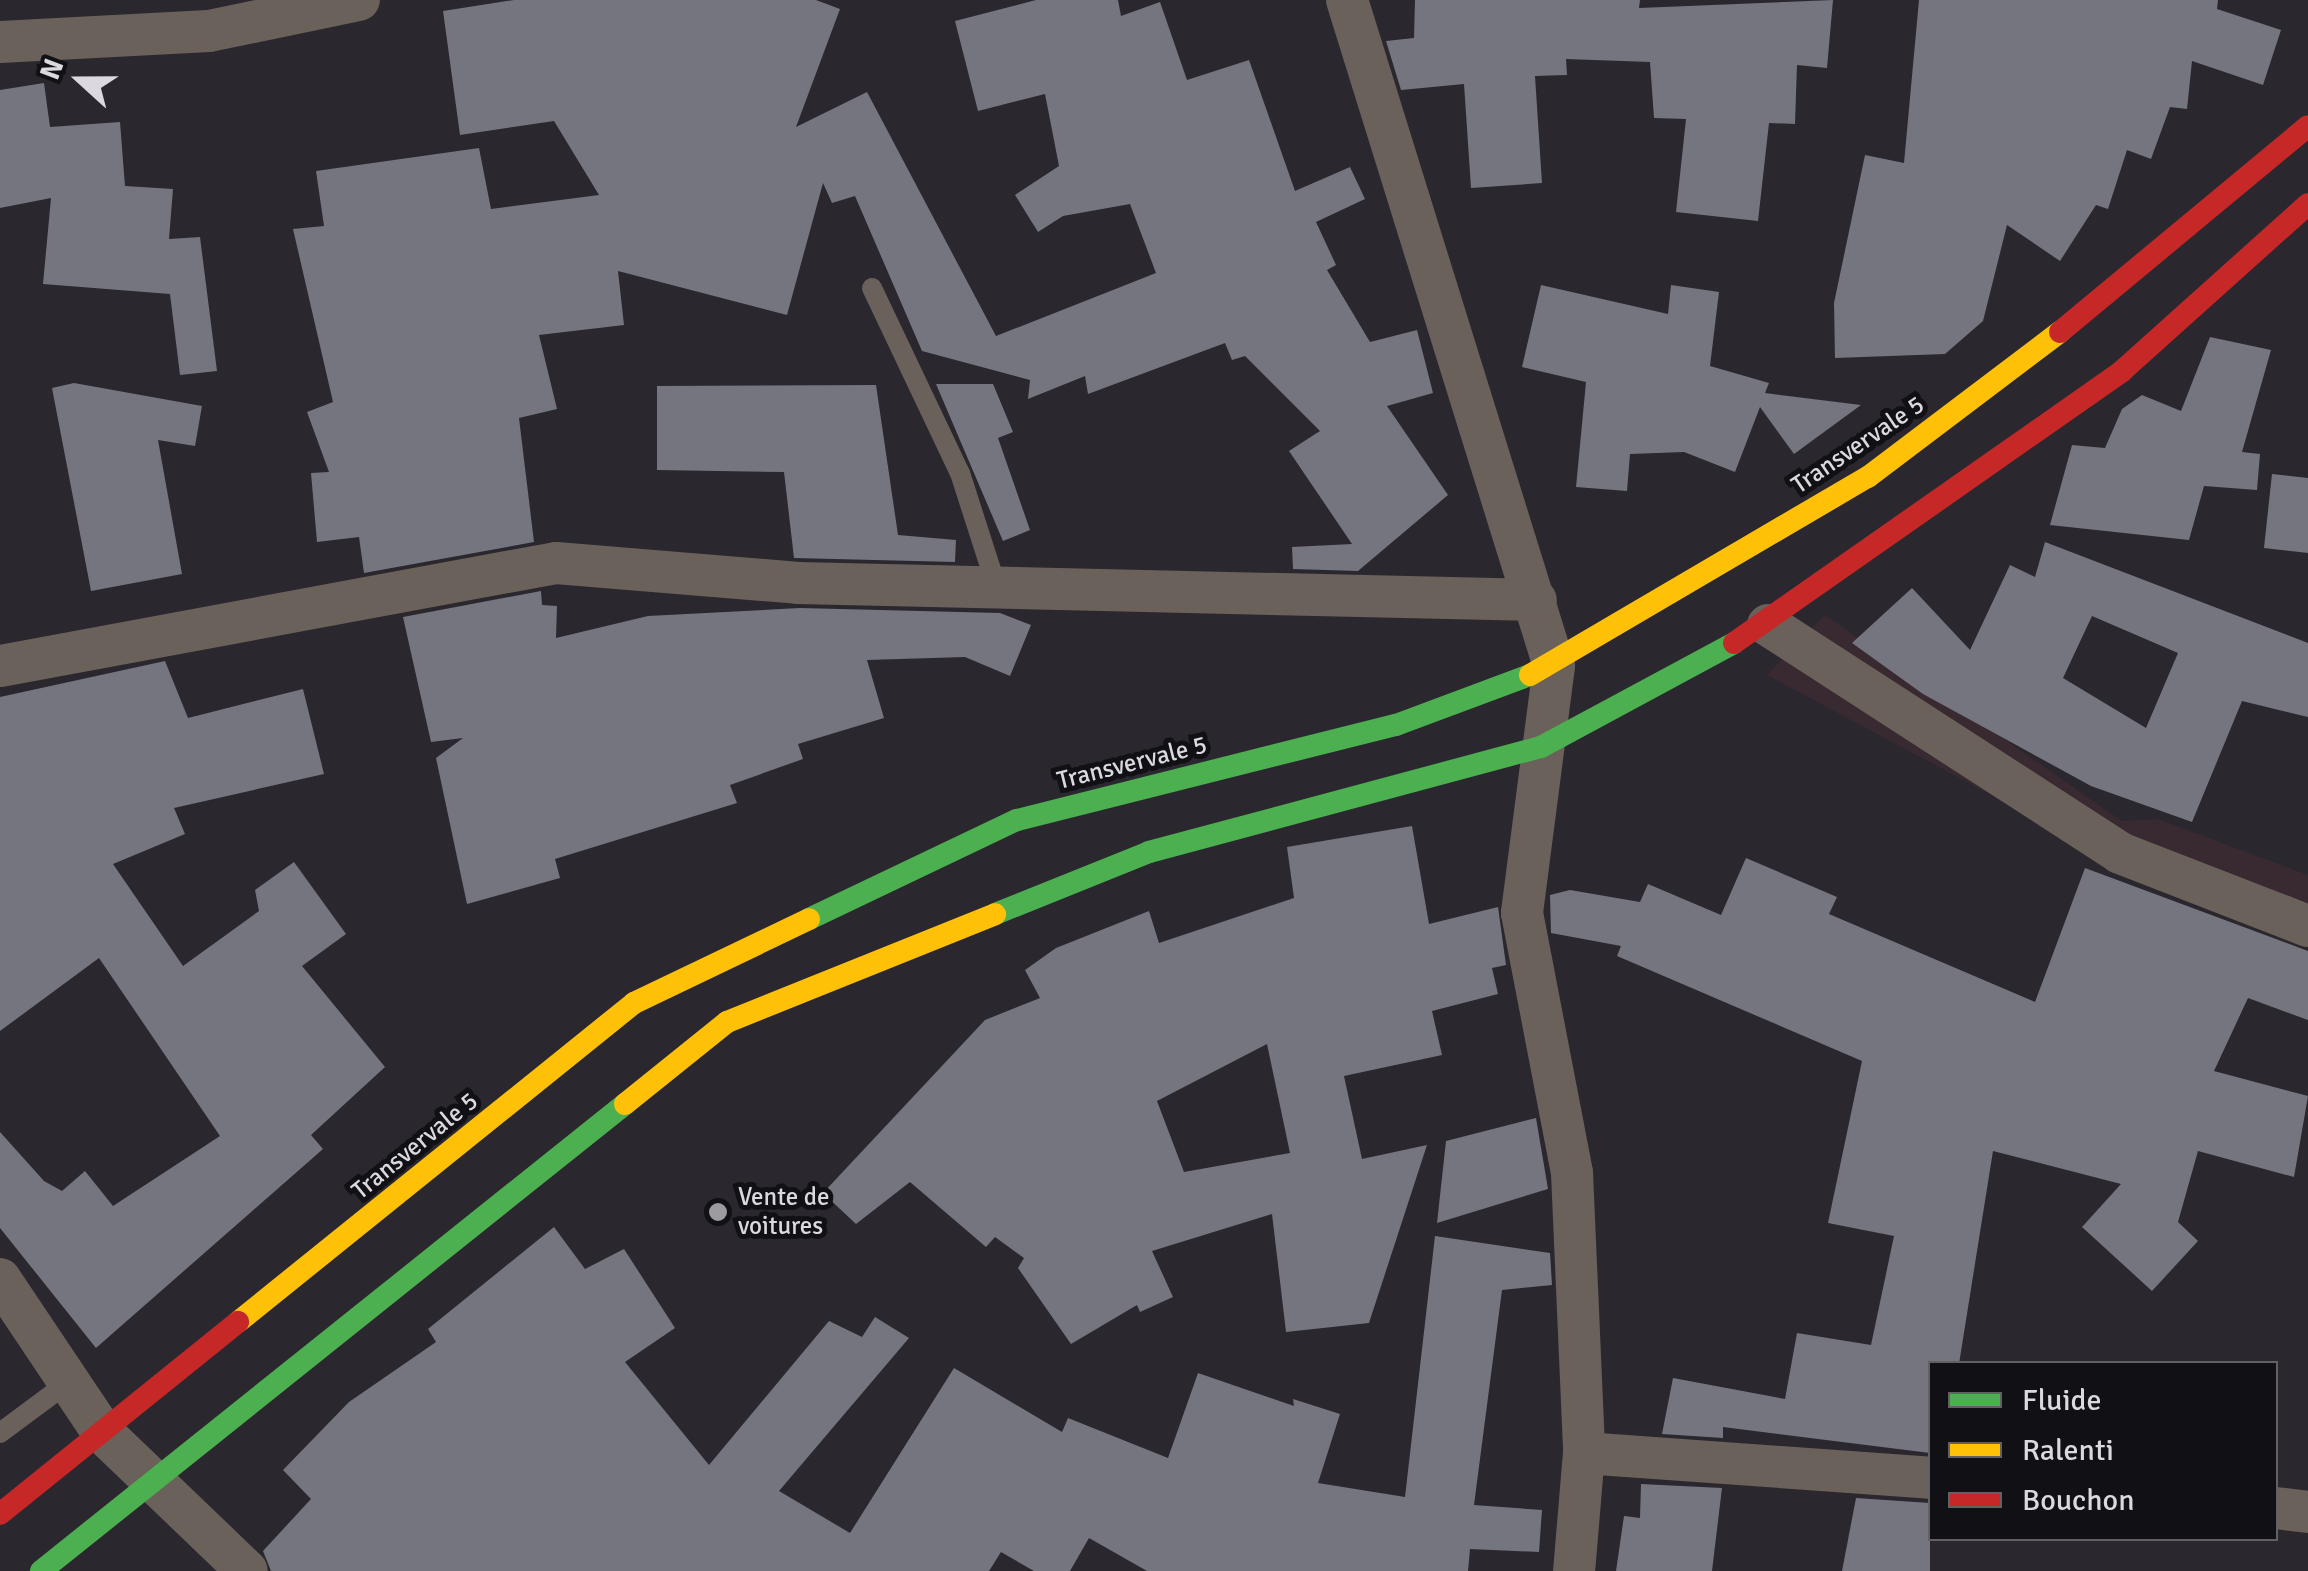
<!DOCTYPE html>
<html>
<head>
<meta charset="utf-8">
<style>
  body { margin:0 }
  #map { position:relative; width:2308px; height:1571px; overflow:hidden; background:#2a282e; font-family:Signika,sans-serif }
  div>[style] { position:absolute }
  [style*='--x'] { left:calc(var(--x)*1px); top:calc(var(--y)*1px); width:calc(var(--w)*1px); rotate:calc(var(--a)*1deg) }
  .commercial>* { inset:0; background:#392931 }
  .building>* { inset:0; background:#75757f }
  .lane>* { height:20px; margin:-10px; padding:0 10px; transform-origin:10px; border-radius:10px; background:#6b615b }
  .street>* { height:42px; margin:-21px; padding:0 21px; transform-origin:21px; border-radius:21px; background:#6b615b }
  .fast>* { height:22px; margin:-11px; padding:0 11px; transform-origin:11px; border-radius:11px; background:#4caf50 }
  .slow>* { height:22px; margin:-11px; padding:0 11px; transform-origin:11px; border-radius:11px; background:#ffc107 }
  .jam>* { height:22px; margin:-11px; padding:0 11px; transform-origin:11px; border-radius:11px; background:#c62828 }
  .dots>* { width:28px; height:28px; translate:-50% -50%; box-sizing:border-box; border:5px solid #111014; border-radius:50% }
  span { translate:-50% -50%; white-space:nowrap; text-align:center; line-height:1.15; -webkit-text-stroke:10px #111014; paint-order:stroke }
  .street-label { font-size:25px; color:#dbd8df }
  .poi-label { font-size:25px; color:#dbd8df }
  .left { translate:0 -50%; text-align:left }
  .legend { position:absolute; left:1928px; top:1361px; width:350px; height:180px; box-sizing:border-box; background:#111014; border:2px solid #626065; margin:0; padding:12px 18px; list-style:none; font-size:30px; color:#dbd8df }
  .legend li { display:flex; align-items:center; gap:20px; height:50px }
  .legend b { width:50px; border:2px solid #626065 }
  .north { position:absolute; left:30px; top:30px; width:100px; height:100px; -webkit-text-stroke:8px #111014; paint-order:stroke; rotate:291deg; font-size:28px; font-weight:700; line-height:40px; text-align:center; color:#dbd8df }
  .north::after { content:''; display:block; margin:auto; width:35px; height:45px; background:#dbd8df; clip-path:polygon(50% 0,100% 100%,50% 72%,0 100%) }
</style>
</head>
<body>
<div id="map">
  <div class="commercial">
    <i style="clip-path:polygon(1825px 615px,2122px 821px,2158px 819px,2308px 875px,2308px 932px,2107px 857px,1767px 675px)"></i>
  </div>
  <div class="building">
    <i style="clip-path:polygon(514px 0,816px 0,840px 9px,796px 127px,867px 92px,996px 336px,1156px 273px,1130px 204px,1063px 216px,1038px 232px,1015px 195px,1059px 166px,1045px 94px,978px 111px,955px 21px,1036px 0,1118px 0,1121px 16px,1160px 2px,1187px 80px,1249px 60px,1295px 191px,1350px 167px,1365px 199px,1316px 222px,1336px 265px,1327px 270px,1370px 342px,1417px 330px,1433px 393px,1387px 406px,1448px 495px,1358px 571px,1293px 569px,1292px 547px,1352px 544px,1289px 451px,1320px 431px,1245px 356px,1232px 360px,1225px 343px,1088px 394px,1085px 376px,1028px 399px,1030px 380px,922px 351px,855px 196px,832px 203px,823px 183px,787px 315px,618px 271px,624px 325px,539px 335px,557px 409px,519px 418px,534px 542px,364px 573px,359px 537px,317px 542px,311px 473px,329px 472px,307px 412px,333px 402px,293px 229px,324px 226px,316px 171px,479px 148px,491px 209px,599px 195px,554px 121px,460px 135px,443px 11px)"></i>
    <i style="clip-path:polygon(1415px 0,1640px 0,1639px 8px,1833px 0,1827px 68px,1797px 65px,1795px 124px,1769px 123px,1758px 221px,1676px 212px,1686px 119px,1654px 118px,1650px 62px,1566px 59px,1567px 75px,1535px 76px,1542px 183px,1471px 188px,1464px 84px,1401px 90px,1386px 41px,1414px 38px)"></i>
    <i style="clip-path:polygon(1919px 0,2218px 0,2217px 9px,2281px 30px,2263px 85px,2192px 61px,2187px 109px,2170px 107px,2151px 159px,2127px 150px,2108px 209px,2096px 205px,2060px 261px,2007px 225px,1983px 321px,1945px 354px,1835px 358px,1834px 303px,1865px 155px,1904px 163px)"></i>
    <i style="clip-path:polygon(44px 83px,50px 127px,120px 122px,125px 186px,173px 189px,169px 239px,200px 237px,217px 371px,180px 375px,170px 294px,43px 284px,51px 198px,0 208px,0 90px)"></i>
    <i style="clip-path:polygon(1541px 285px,1668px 314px,1671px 285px,1719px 292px,1710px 366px,1769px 383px,1765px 393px,1861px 405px,1794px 454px,1760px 407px,1735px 472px,1684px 452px,1630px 454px,1627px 491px,1576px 487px,1586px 382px,1522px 367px)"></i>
    <i style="clip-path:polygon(2210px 337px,2271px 350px,2242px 452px,2260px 454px,2257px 490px,2204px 486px,2189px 540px,2050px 525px,2072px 445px,2105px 448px,2122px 409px,2142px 395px,2181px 411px)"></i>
    <i style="clip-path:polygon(74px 383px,202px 406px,195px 446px,158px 440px,182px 574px,91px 591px,52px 388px)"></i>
    <i style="clip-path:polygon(936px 384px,993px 384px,1013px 432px,998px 438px,1030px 530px,1003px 541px)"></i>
    <i style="clip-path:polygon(876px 385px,898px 535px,956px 540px,955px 562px,794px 558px,784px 472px,657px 470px,657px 386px)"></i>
    <i style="clip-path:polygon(2272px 474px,2308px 478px,2308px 553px,2264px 548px)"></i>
    <i style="clip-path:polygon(evenodd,2045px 542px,2308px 643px,2308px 717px,2242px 701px,2192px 822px,2091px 786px,1923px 694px,1852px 643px,1912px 588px,1970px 650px,2010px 565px,2035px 577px,2045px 542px,2092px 616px,2178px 653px,2146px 728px,2063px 678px,2092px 616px)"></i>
    <i style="clip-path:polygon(541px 591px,542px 605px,557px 606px,556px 638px,648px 616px,800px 608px,1000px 613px,1031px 625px,1010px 676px,965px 657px,867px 660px,884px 718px,798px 744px,803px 759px,730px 785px,737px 803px,555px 859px,560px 878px,467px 904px,436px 758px,463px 738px,431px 742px,403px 617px)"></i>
    <i style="clip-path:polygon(165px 661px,188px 718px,303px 689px,324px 774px,174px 808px,185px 834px,113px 864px,183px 966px,259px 911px,255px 890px,294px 862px,346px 934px,302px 966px,385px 1067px,311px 1135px,323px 1149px,96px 1348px,0 1228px,0 1132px,44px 1181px,62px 1191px,85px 1171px,113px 1206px,220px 1136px,99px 958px,0 1031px,0 697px)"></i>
    <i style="clip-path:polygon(evenodd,1412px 826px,1429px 924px,1498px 907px,1506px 965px,1492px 968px,1498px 994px,1432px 1011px,1442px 1055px,1344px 1076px,1362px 1159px,1427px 1145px,1369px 1323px,1286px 1332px,1272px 1214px,1152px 1251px,1173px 1297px,1140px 1312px,1137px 1305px,1071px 1344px,1018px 1268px,1024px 1258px,995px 1237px,986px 1247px,910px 1182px,856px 1224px,823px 1193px,985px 1020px,1040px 998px,1025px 970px,1056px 948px,1149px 911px,1159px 943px,1294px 898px,1287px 847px,1412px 826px,1267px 1044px,1290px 1153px,1184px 1172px,1157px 1101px,1267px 1044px)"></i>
    <i style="clip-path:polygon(1746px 858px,1837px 897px,1829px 914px,2035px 1002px,2085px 868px,2308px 951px,2308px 1020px,2248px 998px,2214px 1071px,2308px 1096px,2294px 1177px,2198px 1151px,2178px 1222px,2198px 1241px,2152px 1291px,2082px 1227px,2121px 1184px,1993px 1151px,1959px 1364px,1930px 1364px,1930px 1453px,1723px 1427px,1723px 1438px,1662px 1434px,1673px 1378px,1785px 1399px,1797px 1333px,1871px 1345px,1894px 1236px,1828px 1223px,1862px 1061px,1617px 956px,1621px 946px,1551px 933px,1550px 895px,1570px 890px,1640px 902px,1648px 884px,1721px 915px)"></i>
    <i style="clip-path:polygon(1536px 1118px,1548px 1189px,1437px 1223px,1446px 1141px)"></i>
    <i style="clip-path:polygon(554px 1227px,585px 1269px,624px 1249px,675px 1328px,625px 1362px,709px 1465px,829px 1321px,862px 1337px,875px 1317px,909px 1338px,779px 1491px,850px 1533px,954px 1368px,1062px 1432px,1068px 1418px,1168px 1458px,1198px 1373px,1294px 1406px,1293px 1399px,1340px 1414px,1318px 1483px,1405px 1497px,1435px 1236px,1550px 1253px,1552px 1285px,1502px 1290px,1474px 1505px,1542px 1510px,1539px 1552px,1470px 1549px,1468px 1571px,1147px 1571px,1089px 1538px,1070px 1571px,1034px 1571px,1001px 1552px,989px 1571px,271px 1571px,263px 1551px,311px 1499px,283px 1470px,349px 1402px,436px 1342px,428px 1329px)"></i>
    <i style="clip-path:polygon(1641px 1484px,1722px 1488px,1712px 1571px,1616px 1571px,1624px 1516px,1640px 1518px)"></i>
    <i style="clip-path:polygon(1856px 1498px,1930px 1503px,1930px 1571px,1842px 1571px)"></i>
  </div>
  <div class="lane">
    <i style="--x:872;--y:288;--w:205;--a:64.6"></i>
    <i style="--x:960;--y:473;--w:121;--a:72.2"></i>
    <i style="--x:0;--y:1433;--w:87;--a:-36.6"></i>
  </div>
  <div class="street">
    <i style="--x:1347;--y:0;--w:697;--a:72.73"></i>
    <i style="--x:1554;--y:666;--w:249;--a:97.4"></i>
    <i style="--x:1522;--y:913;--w:265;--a:79.1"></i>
    <i style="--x:1572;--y:1173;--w:280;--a:87.5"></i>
    <i style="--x:1584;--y:1453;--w:118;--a:94.8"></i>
    <i style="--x:0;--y:42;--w:209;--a:-3"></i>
    <i style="--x:209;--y:31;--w:153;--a:-11.7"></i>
    <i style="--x:1768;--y:625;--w:419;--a:32.9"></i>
    <i style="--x:2120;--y:853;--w:202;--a:21.2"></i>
    <i style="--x:0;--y:666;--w:565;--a:-10.5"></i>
    <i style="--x:556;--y:563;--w:243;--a:4.7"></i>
    <i style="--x:798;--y:583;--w:738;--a:1.32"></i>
    <i style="--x:0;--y:1279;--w:185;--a:56.2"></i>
    <i style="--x:103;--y:1433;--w:199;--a:43.8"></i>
    <i style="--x:1584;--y:1453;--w:347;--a:4.1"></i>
    <i style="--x:2276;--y:1508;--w:32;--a:7"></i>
  </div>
  <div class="fast">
    <i style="--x:995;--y:914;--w:166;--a:-21.9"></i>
    <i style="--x:1149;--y:852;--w:406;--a:-15"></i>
    <i style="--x:1541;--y:747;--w:219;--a:-28.3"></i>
    <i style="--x:809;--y:919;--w:230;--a:-25.5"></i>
    <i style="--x:1017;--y:820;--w:391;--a:-14.1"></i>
    <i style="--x:1396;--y:725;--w:143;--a:-20.5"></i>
    <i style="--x:41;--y:1571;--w:748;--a:-38.65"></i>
  </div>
  <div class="slow">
    <i style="--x:1530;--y:675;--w:392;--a:-30.4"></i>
    <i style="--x:1868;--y:477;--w:241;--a:-37.1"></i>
    <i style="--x:625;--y:1104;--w:131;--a:-38.8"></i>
    <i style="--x:727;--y:1022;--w:289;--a:-21.9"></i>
    <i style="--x:238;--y:1322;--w:509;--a:-38.85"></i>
    <i style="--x:634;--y:1003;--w:194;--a:-25.6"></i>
  </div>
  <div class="jam">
    <i style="--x:2060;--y:332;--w:322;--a:-39.7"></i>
    <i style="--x:1734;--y:643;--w:474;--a:-35"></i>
    <i style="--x:2122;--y:371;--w:250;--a:-41.9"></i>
    <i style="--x:0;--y:1514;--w:306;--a:-38.9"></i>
  </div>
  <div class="dots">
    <i style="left:718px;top:1212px;background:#9d9aa1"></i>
  </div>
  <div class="street-label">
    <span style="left:1858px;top:445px;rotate:-34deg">Transvervale 5</span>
    <span style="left:1132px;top:763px;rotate:-14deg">Transvervale 5</span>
    <span style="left:415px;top:1146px;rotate:-39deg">Transvervale 5</span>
  </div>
  <div class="poi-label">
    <span class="left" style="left:738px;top:1212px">Vente de<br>voitures</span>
  </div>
  <ul class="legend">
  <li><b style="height:12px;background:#4caf50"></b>Fluide</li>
  <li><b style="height:12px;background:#ffc107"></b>Ralenti</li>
  <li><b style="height:12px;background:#c62828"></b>Bouchon</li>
  </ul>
  <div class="north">N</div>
</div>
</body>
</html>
